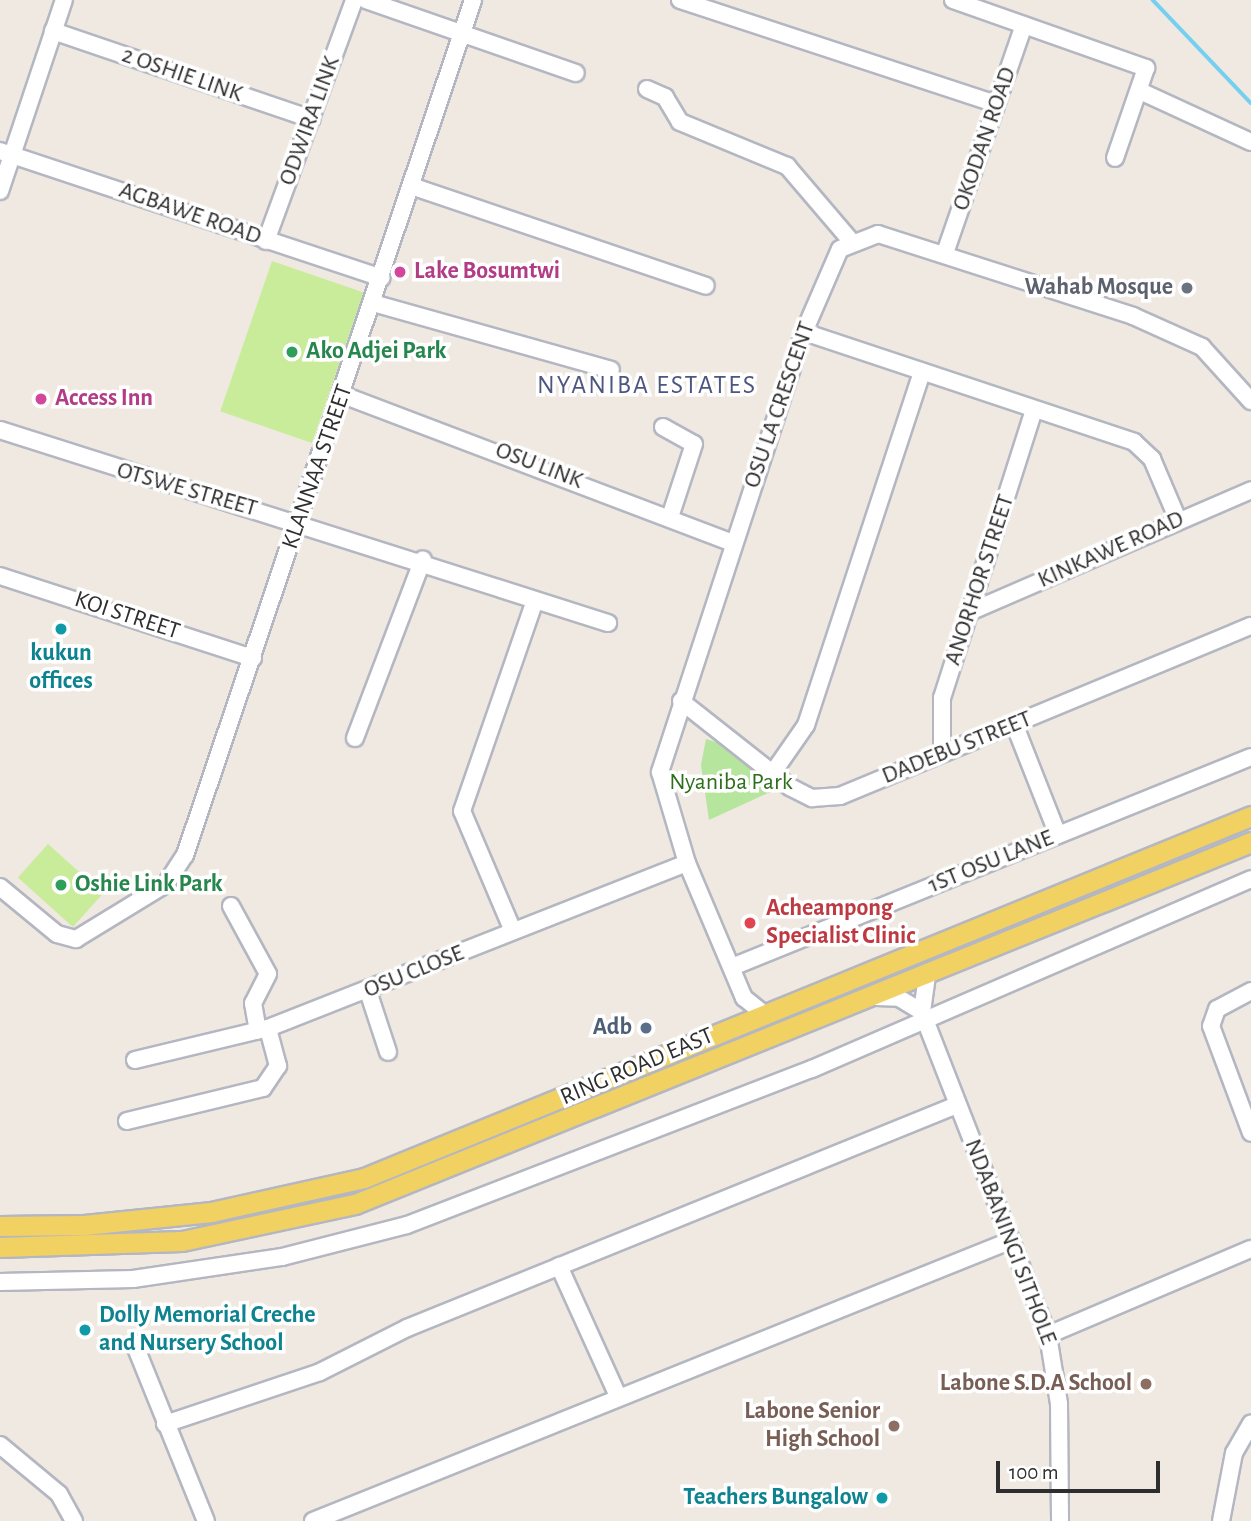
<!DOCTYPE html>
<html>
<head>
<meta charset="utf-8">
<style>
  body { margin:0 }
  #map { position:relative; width:1251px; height:1521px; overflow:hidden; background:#efe9e1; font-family:"Alegreya Sans",sans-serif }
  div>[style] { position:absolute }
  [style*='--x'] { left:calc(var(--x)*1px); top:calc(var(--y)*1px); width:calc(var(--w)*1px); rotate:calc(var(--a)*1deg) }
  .green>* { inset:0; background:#b6e59e }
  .pitch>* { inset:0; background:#c9ec9a; transform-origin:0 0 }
  .stream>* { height:3.5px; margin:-1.75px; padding:0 1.75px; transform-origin:1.75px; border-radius:1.75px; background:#75cff0 }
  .roads { filter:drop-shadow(2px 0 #b4b7c1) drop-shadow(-2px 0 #b4b7c1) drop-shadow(0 2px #b4b7c1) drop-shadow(0 -2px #b4b7c1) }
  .minor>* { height:16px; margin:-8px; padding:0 8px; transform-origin:8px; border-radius:8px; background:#fff }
  .major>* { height:19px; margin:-9.5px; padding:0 9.5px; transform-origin:9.5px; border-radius:9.5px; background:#f2d163 }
  .dots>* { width:19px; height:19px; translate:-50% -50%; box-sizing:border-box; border:4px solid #fff; border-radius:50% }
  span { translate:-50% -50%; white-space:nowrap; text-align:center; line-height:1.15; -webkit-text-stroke:7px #fff; paint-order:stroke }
  .street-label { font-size:24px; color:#2e2e2e }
  .hotel-label { font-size:24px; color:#b23c85; font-weight:700 }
  .left { translate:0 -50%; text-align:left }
  .worship-label { font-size:24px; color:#5b616d; font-weight:700 }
  .right { translate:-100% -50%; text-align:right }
  .leisure-label { font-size:24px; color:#27864d; font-weight:700 }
  .culture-label { font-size:24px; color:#0d838f; font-weight:700 }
  .park-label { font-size:24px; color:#2c6e1b }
  .health-label { font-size:24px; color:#be3a42; font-weight:700 }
  .service-label { font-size:24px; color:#4e5e75; font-weight:700 }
  .education-label { font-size:24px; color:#785e54; font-weight:700 }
  .neighbourhood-label { font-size:26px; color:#4d5680; letter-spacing:2px }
  .scale { position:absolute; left:996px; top:1461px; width:164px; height:32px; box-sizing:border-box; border:4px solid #2e2e2e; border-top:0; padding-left:9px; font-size:21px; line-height:24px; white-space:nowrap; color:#2e2e2e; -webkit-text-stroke:5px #fff; paint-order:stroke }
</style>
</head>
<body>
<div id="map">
  <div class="green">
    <i style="clip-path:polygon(706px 739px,728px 746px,779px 788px,709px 820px,701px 765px)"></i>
  </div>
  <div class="pitch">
    <i style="left:272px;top:261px;width:97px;height:159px;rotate:19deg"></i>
    <i style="left:48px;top:844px;width:74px;height:45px;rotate:42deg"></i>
  </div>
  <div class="stream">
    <i style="--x:1153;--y:0;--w:142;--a:46.4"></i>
  </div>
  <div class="roads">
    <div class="minor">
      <i style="--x:366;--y:0;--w:222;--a:19.2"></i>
      <i style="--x:680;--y:0;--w:333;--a:18.2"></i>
      <i style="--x:953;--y:0;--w:205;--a:19.4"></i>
      <i style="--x:1146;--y:68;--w:95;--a:109"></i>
      <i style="--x:53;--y:31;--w:273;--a:18.8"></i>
      <i style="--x:647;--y:89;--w:20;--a:24"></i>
      <i style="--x:665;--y:97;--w:29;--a:59"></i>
      <i style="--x:680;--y:122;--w:116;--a:22.4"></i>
      <i style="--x:787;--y:166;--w:99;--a:49.5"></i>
      <i style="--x:1140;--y:91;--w:122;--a:24.7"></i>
      <i style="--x:0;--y:151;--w:402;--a:18.4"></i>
      <i style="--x:411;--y:186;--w:311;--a:18.7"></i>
      <i style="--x:0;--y:191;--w:201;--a:-71.5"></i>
      <i style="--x:266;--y:241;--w:257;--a:-69.9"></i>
      <i style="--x:945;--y:253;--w:241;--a:-70.9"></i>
      <i style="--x:373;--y:303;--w:247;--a:15.7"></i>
      <i style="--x:804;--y:332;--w:348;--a:18.4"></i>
      <i style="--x:1134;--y:442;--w:25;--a:43"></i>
      <i style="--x:1152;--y:459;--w:66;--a:66.9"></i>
      <i style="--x:343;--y:395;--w:417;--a:20.8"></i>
      <i style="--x:663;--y:427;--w:35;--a:29"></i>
      <i style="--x:694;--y:444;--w:77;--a:108.2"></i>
      <i style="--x:0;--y:430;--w:638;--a:17.61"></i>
      <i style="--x:0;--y:576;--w:266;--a:18"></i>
      <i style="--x:972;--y:611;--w:304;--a:-23.4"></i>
      <i style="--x:681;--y:701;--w:139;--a:38.3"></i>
      <i style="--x:790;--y:787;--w:25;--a:27"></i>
      <i style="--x:812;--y:798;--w:28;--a:-4"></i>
      <i style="--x:840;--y:796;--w:445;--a:-22.5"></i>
      <i style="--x:1015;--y:726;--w:117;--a:68.5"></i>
      <i style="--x:355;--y:738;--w:191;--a:-69.2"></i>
      <i style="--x:942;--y:752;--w:54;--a:-90"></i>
      <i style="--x:942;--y:698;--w:303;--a:-72.3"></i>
      <i style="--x:772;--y:774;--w:60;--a:-55.2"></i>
      <i style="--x:806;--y:725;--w:372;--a:-71.8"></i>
      <i style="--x:0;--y:887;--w:74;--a:39.5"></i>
      <i style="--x:57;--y:934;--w:20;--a:15"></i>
      <i style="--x:76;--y:939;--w:105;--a:-31.4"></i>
      <i style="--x:166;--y:884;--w:35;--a:-57"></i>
      <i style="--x:185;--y:855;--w:902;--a:-71.38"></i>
      <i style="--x:231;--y:906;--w:77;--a:61.4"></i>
      <i style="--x:268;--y:974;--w:33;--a:117"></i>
      <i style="--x:253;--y:1003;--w:28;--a:80"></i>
      <i style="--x:513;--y:931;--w:130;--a:-113"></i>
      <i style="--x:462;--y:811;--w:223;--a:-70.9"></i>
      <i style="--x:732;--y:967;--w:560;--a:-22.03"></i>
      <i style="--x:927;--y:976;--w:36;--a:98"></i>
      <i style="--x:922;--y:1012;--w:347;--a:68.7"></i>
      <i style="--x:1048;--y:1335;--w:70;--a:80.9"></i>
      <i style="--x:1059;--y:1404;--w:117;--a:89.5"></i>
      <i style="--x:368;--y:991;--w:64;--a:71.8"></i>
      <i style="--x:1251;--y:991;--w:38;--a:152"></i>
      <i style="--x:1217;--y:1009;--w:18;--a:109"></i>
      <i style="--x:1211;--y:1026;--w:114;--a:69.5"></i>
      <i style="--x:876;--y:997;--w:23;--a:2"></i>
      <i style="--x:899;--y:998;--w:27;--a:31"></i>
      <i style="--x:764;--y:1014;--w:26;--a:-141"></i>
      <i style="--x:744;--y:998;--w:147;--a:-112.9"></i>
      <i style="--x:687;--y:863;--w:95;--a:-106.5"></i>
      <i style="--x:660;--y:772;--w:463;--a:-71.9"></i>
      <i style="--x:804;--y:332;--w:90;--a:-66.6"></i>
      <i style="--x:840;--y:249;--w:41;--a:-21.5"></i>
      <i style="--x:878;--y:234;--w:268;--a:17.8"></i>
      <i style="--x:1133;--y:316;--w:76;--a:24.2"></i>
      <i style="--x:1202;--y:347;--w:73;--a:47.8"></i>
      <i style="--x:135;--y:1060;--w:137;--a:-13.5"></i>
      <i style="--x:268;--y:1028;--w:450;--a:-21.5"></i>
      <i style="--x:127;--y:1121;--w:140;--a:-13.6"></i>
      <i style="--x:263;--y:1088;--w:27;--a:-56"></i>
      <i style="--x:278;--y:1066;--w:39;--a:-105"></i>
      <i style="--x:559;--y:1266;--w:143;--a:65.6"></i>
      <i style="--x:0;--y:1282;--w:133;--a:-1.3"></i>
      <i style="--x:133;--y:1279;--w:151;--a:-8.4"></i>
      <i style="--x:282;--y:1257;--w:129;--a:-14.4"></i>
      <i style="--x:407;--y:1225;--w:434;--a:-21.1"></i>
      <i style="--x:812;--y:1069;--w:478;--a:-23.4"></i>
      <i style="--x:1048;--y:1335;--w:220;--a:-23"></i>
      <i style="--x:134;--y:1343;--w:192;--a:68"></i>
      <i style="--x:165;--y:1424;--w:163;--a:-18.5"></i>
      <i style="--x:320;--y:1372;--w:97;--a:-26.8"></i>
      <i style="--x:407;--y:1328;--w:593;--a:-22.07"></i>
      <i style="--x:0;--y:1445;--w:77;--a:39.7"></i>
      <i style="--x:59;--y:1494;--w:31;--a:61"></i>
      <i style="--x:313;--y:1521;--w:753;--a:-21.9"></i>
      <i style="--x:1221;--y:1521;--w:69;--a:-79.2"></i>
      <i style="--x:1234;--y:1453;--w:34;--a:-60"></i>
    </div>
    <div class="major">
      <i style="--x:0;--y:1226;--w:84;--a:-0.7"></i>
      <i style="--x:84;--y:1225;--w:128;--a:-5.8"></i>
      <i style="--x:211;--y:1212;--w:157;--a:-12.5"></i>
      <i style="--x:364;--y:1178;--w:958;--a:-22.2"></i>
      <i style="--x:0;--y:1247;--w:182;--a:-1.9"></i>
      <i style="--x:182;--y:1241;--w:177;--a:-12.1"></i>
      <i style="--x:355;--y:1204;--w:966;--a:-22"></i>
    </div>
  </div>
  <div class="dots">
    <i style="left:400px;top:272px;background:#d1479c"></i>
    <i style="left:1187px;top:288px;background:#6b7280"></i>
    <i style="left:292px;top:352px;background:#2e9e5b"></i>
    <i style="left:41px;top:399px;background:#d1479c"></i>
    <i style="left:61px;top:629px;background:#0f9aa8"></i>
    <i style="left:61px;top:885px;background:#2e9e5b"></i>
    <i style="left:750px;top:923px;background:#e0444e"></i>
    <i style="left:646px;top:1028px;background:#5c6f8a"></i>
    <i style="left:85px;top:1330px;background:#0f9aa8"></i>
    <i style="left:1146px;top:1384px;background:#8d6e63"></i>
    <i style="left:894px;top:1426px;background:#8d6e63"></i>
    <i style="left:882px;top:1498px;background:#0f9aa8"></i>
  </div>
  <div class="street-label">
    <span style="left:182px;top:75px;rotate:19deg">2 OSHIE LINK</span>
    <span style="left:310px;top:121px;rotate:-70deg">ODWIRA LINK</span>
    <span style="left:985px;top:139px;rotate:-71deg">OKODAN ROAD</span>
    <span style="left:190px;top:214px;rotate:19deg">AGBAWE ROAD</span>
    <span style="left:780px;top:405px;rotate:-71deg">OSU LA CRESCENT</span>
    <span style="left:539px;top:466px;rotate:21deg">OSU LINK</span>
    <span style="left:318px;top:467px;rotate:-71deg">KLANNAA STREET</span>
    <span style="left:187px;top:490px;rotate:16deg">OTSWE STREET</span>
    <span style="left:1111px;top:550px;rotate:-24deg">KINKAWE ROAD</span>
    <span style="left:980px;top:580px;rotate:-72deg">ANORHOR STREET</span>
    <span style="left:127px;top:616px;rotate:18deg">KOI STREET</span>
    <span style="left:957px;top:748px;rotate:-22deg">DADEBU STREET</span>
    <span style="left:991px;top:862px;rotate:-22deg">1ST OSU LANE</span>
    <span style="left:414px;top:972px;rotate:-22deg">OSU CLOSE</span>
    <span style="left:637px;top:1067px;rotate:-23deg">RING ROAD EAST</span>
    <span style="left:1010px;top:1242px;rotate:69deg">NDABANINGI SITHOLE</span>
  </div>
  <div class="hotel-label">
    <span class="left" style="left:414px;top:272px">Lake Bosumtwi</span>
    <span class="left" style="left:55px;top:399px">Access Inn</span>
  </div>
  <div class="worship-label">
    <span class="right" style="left:1173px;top:288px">Wahab Mosque</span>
  </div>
  <div class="leisure-label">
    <span class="left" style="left:306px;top:352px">Ako Adjei Park</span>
    <span class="left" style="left:75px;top:885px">Oshie Link Park</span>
  </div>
  <div class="culture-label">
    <span style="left:61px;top:668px">kukun<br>offices</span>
    <span class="left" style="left:99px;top:1330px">Dolly Memorial Creche<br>and Nursery School</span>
    <span class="right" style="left:868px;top:1498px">Teachers Bungalow</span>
  </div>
  <div class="park-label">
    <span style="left:731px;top:783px">Nyaniba Park</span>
  </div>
  <div class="health-label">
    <span class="left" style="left:766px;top:923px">Acheampong<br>Specialist Clinic</span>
  </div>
  <div class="service-label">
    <span class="right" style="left:632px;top:1028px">Adb</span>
  </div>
  <div class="education-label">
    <span class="right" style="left:1132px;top:1384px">Labone S.D.A School</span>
    <span class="right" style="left:880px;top:1426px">Labone Senior<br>High School</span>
  </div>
  <div class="neighbourhood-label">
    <span style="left:647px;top:386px">NYANIBA ESTATES</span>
  </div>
  <div class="scale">100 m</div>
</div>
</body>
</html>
